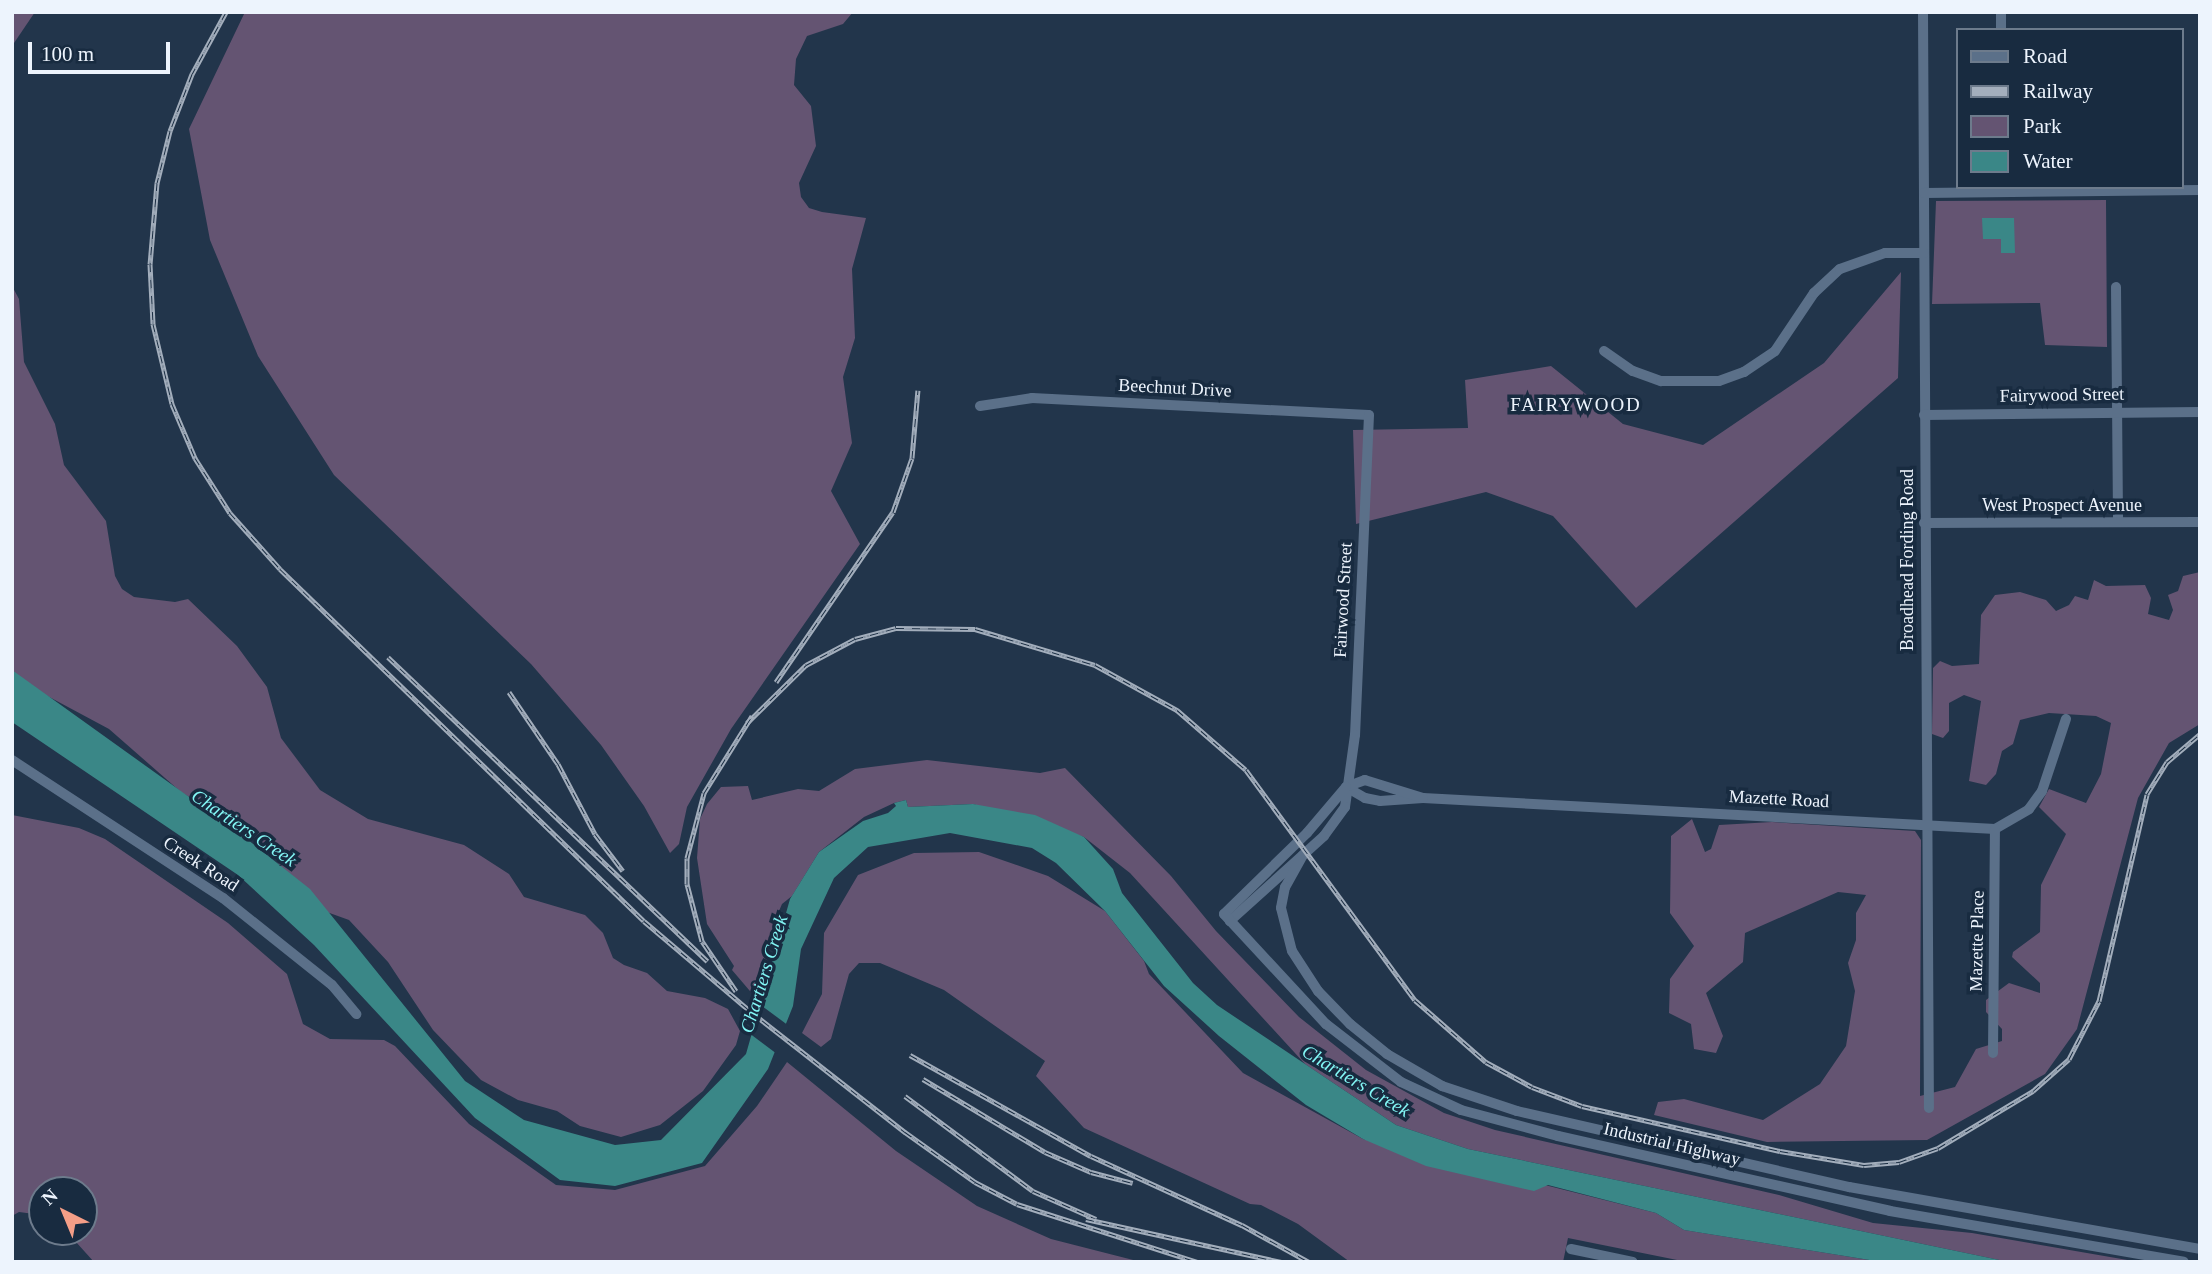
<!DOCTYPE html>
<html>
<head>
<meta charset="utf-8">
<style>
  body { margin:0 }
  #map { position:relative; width:2212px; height:1274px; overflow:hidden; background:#22354b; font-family:"Times New Roman",serif }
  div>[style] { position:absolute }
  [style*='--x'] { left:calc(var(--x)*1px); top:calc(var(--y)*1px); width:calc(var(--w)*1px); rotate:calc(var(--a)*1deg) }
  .green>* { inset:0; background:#645472 }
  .water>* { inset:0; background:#3a8787 }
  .pier>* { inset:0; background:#22354b }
  .minor>* { height:10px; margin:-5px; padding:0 5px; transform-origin:5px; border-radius:5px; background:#5b7089 }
  .rail>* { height:5px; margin-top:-2.5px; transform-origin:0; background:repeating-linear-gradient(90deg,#182b40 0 8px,#a3aebc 0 16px); box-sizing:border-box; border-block:2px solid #a3aebc }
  span { translate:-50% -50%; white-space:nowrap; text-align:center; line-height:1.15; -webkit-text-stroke:7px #182b40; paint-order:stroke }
  .street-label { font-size:18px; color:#edf4fd }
  .neighbourhood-label { font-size:19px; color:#edf4fd; letter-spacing:2px }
  .water-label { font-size:19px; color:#83f7f6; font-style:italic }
  .frame { position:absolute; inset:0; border:14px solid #edf4fd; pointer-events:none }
  .legend { position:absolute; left:1956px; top:28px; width:228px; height:161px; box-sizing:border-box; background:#182b40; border:2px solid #6d7b8c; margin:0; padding:9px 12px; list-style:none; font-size:21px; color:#edf4fd }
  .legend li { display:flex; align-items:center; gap:14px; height:35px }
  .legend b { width:35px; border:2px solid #6d7b8c }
  .north { position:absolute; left:28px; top:1176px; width:70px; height:70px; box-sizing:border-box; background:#182b40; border:2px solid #6d7b8c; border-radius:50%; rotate:317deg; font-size:19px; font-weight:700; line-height:28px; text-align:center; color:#edf4fd }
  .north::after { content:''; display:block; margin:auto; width:24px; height:32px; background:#f49e87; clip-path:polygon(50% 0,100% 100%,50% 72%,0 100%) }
  .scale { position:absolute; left:28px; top:42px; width:142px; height:32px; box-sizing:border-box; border:4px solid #edf4fd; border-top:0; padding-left:9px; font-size:21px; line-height:24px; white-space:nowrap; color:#edf4fd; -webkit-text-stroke:5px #182b40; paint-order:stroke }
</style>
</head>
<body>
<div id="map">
  <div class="green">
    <i style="clip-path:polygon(12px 12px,35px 12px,12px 46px)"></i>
    <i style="clip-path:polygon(245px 12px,853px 12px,843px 24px,807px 36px,796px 59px,794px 85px,811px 106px,816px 146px,799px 183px,801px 197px,809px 208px,822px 212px,866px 218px,852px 269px,855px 338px,843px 377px,852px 443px,831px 491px,860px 544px,731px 729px,687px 807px,679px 844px,670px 853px,644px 806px,601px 745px,531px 664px,334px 475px,258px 356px,210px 240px,189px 129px)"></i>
    <i style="clip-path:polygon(2106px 200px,2107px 347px,2045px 345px,2040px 303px,1932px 304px,1936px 201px)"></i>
    <i style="clip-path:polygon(1901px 272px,1898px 378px,1636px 608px,1553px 516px,1486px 492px,1356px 524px,1353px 430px,1468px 428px,1465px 380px,1551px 366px,1623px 424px,1703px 445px,1824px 363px)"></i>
    <i style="clip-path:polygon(12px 286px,19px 299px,24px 362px,55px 424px,64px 465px,106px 521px,115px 576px,122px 589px,134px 597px,175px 602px,188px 599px,237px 646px,267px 687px,281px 738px,320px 790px,368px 819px,464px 845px,509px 874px,524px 897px,585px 915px,603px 933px,613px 958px,624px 965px,647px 973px,667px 991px,705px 998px,728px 1009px,740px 1031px,736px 1045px,703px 1091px,660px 1125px,621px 1137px,580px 1126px,557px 1111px,518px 1100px,481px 1080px,433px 1030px,388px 962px,349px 920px,324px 911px,302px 894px,262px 842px,181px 792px,109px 729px,12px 677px)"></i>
    <i style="clip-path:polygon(2200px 572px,2200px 724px,2169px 743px,2138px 798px,2077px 1029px,2045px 1074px,1927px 1140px,1767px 1142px,1654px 1115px,1658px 1102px,1684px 1099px,1763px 1120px,1820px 1084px,1846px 1046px,1855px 991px,1848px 963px,1856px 940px,1856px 913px,1866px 895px,1838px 892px,1745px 933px,1743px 962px,1706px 993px,1723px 1036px,1716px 1053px,1694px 1049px,1691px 1024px,1669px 1013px,1670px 979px,1694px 946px,1670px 913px,1671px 836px,1692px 819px,1705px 852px,1711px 849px,1719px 825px,1772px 822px,1915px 831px,1921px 840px,1920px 1096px,1955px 1087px,1976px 1049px,2002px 1041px,2002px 1029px,1986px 1012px,1986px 1000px,2009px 983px,2040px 993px,2040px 983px,2012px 957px,2013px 952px,2040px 932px,2041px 885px,2066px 834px,2039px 807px,2049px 789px,2086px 803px,2101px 774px,2111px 723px,2096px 716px,2049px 713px,2020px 720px,2013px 744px,2002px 751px,1996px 774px,1986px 785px,1969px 781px,1981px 701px,1964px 695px,1949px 703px,1949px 731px,1943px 738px,1932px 734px,1933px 668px,1940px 661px,1952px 666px,1979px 664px,1981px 615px,1995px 595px,2020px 592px,2046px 600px,2056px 611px,2069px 605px,2075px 596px,2088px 600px,2094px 580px,2106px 586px,2145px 585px,2151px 598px,2148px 614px,2169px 620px,2173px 610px,2168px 595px,2178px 591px,2183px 576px)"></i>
    <i style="clip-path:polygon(927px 760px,1040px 773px,1065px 768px,1171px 876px,1216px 931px,1299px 1017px,1366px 1070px,1444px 1113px,1495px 1130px,1779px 1195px,1873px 1223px,1972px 1233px,2139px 1262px,2009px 1262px,1468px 1149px,1396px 1125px,1305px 1064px,1130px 873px,1084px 837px,973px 804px,908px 807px,906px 800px,894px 803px,864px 817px,819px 852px,792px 896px,782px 904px,773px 925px,761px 1004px,732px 970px,734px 966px,707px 924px,697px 858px,700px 819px,707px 804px,721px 787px,748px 786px,752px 800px,798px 789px,819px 791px,855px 769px)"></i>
    <i style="clip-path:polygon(12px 815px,79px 828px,105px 839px,228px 923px,287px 974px,303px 1024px,330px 1039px,384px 1040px,395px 1046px,469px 1124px,556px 1185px,615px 1190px,705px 1166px,757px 1106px,787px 1062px,896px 1151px,977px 1206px,1051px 1239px,1141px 1262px,94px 1262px,67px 1232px,84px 1232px,84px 1190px,42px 1190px,42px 1215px,19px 1212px,12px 1216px)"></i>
    <i style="clip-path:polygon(979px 852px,1048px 876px,1105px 911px,1144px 961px,1149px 974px,1243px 1073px,1363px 1139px,1656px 1213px,1684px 1230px,1882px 1262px,1687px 1262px,1568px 1238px,1563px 1262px,1350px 1262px,1298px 1224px,1261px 1205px,1250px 1204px,1084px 1128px,1036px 1076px,1045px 1061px,944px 990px,880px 963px,859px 963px,849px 974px,831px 1039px,821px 1047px,802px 1033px,822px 994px,824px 933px,858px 875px,914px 853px)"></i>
  </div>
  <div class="water">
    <i style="clip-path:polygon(1982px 218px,2014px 218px,2015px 253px,2001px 253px,2001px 239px,1983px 239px)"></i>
    <i style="clip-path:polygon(12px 670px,238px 832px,310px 889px,465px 1081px,524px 1120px,615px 1145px,661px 1140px,746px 1054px,790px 899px,819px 852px,863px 821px,888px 813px,896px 806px,894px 803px,906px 800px,908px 807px,973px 804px,1035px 815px,1084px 837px,1113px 869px,1122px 893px,1193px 983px,1217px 1005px,1396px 1125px,1468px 1149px,2009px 1262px,1882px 1262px,1684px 1230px,1656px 1213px,1548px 1185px,1534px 1191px,1426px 1166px,1363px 1139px,1306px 1105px,1219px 1036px,1164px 986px,1105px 911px,1056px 863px,1032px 848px,950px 833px,868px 847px,834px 878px,801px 949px,793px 1006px,768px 1069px,702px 1163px,615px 1186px,560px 1180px,475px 1118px,314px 945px,238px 875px,12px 722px)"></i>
  </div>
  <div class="pier">
    <i style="clip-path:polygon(758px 1003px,789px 1026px,777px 1054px,749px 1033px)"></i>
  </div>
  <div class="minor">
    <i style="--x:1923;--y:12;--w:1096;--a:89.69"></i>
    <i style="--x:2001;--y:30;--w:18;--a:-90"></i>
    <i style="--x:1924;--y:193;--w:276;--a:-0.6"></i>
    <i style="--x:2116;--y:287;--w:235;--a:89.5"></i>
    <i style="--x:1604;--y:351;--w:35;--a:35"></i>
    <i style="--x:1633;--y:371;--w:30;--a:20"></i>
    <i style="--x:1661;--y:381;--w:58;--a:0"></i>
    <i style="--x:1719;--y:381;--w:27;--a:-20"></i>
    <i style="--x:1744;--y:372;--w:37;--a:-34"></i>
    <i style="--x:1775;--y:351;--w:70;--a:-56.1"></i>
    <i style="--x:1814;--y:293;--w:35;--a:-43"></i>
    <i style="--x:1840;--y:269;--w:48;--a:-19.6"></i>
    <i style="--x:1885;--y:253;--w:39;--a:0"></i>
    <i style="--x:980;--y:406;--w:53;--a:-8.7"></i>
    <i style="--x:1032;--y:398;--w:337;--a:2.9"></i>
    <i style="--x:1369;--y:415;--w:320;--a:92.5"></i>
    <i style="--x:1355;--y:735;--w:73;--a:97.9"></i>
    <i style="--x:1345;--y:807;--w:36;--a:126"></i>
    <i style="--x:1324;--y:836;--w:127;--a:137.9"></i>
    <i style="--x:1924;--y:415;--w:276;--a:-0.6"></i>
    <i style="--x:1924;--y:523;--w:276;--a:-0.2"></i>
    <i style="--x:12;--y:760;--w:252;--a:33.2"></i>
    <i style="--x:223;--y:898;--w:139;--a:38.6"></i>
    <i style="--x:332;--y:985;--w:38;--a:50"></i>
    <i style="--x:1346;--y:787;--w:22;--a:30"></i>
    <i style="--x:1365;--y:798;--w:15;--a:11"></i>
    <i style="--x:1380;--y:801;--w:43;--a:-4"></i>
    <i style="--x:1423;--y:798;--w:573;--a:3.1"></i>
    <i style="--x:1995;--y:829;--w:39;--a:-30"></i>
    <i style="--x:2029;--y:809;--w:22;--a:-54"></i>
    <i style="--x:2042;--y:791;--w:76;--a:-71.6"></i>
    <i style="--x:1423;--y:798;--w:61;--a:-162.8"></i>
    <i style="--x:1365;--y:780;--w:20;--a:160"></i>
    <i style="--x:1346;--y:787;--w:60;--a:130.3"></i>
    <i style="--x:1307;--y:833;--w:116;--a:135.7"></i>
    <i style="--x:1224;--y:914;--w:150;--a:47.2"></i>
    <i style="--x:1326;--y:1024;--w:95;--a:37.7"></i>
    <i style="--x:1401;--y:1082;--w:66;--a:25"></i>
    <i style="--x:1461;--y:1110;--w:100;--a:15"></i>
    <i style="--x:1558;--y:1136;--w:340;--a:12.7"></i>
    <i style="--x:1890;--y:1211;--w:298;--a:9.8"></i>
    <i style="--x:1303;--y:855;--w:37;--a:119"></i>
    <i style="--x:1285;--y:887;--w:21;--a:101"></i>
    <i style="--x:1281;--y:908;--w:44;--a:75.7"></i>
    <i style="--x:1292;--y:951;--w:48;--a:57"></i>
    <i style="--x:1318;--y:991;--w:46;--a:45.9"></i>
    <i style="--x:1350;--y:1024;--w:48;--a:39"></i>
    <i style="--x:1387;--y:1054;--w:64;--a:30.2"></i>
    <i style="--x:1442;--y:1086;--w:79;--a:18.4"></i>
    <i style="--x:1517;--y:1111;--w:341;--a:12.9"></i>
    <i style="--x:1849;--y:1187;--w:356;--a:10"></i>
    <i style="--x:1993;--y:1053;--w:224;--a:-89.5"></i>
    <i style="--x:1571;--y:1249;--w:63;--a:11.8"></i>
  </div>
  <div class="rail">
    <i style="--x:226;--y:12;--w:71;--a:118.7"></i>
    <i style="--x:192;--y:74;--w:61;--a:111.1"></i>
    <i style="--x:170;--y:131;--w:54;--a:104"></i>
    <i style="--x:157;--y:183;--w:81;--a:94.9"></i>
    <i style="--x:150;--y:264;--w:60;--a:87.1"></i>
    <i style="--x:153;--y:324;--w:82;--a:76.6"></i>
    <i style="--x:172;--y:404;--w:59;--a:66.9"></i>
    <i style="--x:195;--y:458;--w:65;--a:57.5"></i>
    <i style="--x:230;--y:513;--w:75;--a:48.2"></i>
    <i style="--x:280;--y:569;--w:506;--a:44.04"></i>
    <i style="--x:644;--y:921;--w:139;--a:40.3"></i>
    <i style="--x:750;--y:1011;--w:197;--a:38"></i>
    <i style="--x:905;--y:1132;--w:86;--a:35.5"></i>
    <i style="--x:975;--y:1182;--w:47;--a:27.6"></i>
    <i style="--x:1017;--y:1204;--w:190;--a:17.8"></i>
    <i style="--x:388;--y:657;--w:441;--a:43.6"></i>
    <i style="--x:776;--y:682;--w:206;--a:-55.5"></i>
    <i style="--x:893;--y:512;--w:57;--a:-70.6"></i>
    <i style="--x:912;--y:458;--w:68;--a:-85"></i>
    <i style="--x:509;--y:692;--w:87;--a:55.8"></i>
    <i style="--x:558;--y:764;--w:79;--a:62.1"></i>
    <i style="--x:595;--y:834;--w:46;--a:52.9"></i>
    <i style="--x:747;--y:723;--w:83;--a:-44.5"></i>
    <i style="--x:806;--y:665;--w:55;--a:-28"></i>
    <i style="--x:855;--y:639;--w:42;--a:-15"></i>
    <i style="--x:896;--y:628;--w:79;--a:0.7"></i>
    <i style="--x:975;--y:629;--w:125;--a:16.7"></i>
    <i style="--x:1095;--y:665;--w:94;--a:28.8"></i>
    <i style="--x:1177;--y:710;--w:91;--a:41"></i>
    <i style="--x:1246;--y:770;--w:285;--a:53.7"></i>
    <i style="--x:1415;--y:1000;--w:94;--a:41.1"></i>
    <i style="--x:1486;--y:1062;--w:52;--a:28.5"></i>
    <i style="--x:1532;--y:1087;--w:53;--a:20.8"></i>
    <i style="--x:1582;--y:1106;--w:203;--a:12.8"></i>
    <i style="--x:1780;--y:1151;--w:85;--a:9.5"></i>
    <i style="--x:1864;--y:1165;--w:35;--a:-5"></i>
    <i style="--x:1899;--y:1162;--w:41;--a:-19.7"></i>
    <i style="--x:1938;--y:1148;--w:111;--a:-31"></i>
    <i style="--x:2033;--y:1091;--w:48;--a:-41.6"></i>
    <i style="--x:2069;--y:1059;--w:65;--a:-62.7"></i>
    <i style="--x:2099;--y:1001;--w:212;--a:-76.9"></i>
    <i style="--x:2147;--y:794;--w:38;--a:-58"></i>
    <i style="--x:2167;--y:762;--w:43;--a:-40.3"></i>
    <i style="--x:736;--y:991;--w:60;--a:-124.2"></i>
    <i style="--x:702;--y:941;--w:59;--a:-104.7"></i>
    <i style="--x:687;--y:884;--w:26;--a:-90"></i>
    <i style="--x:687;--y:858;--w:67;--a:-75.3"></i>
    <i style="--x:704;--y:793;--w:91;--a:-58.1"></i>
    <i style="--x:910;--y:1055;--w:207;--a:29.2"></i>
    <i style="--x:1091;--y:1156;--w:166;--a:24.6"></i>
    <i style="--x:1242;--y:1225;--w:77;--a:28.9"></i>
    <i style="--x:923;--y:1079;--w:142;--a:30.9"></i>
    <i style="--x:1045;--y:1152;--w:50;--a:23.5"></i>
    <i style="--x:1091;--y:1172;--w:43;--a:14.7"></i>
    <i style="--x:905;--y:1096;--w:159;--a:36.6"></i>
    <i style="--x:1033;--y:1191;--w:69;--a:24"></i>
    <i style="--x:1086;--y:1219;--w:200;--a:12.4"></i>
  </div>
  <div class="street-label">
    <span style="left:1175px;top:388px;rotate:3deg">Beechnut Drive</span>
    <span style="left:2062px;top:395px;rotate:-1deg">Fairywood Street</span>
    <span style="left:2062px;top:505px">West Prospect Avenue</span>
    <span style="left:1907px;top:560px;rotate:-90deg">Broadhead Fording Road</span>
    <span style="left:1343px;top:600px;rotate:-87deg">Fairwood Street</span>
    <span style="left:1779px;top:799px;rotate:3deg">Mazette Road</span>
    <span style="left:201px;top:864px;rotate:33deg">Creek Road</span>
    <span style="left:1977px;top:941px;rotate:-89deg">Mazette Place</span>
    <span style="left:1672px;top:1144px;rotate:13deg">Industrial Highway</span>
  </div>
  <div class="neighbourhood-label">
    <span style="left:1576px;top:405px">FAIRYWOOD</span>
  </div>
  <div class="water-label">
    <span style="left:244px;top:828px;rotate:34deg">Chartiers Creek</span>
    <span style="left:764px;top:974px;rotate:-73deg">Chartiers Creek</span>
    <span style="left:1356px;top:1081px;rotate:31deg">Chartiers Creek</span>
  </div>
  <div class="frame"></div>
  <ul class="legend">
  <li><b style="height:9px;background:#5b7089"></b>Road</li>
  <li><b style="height:9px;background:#a3aebc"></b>Railway</li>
  <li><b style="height:19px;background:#645472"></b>Park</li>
  <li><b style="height:19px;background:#3a8787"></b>Water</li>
  </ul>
  <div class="north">N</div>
  <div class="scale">100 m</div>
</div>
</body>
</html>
